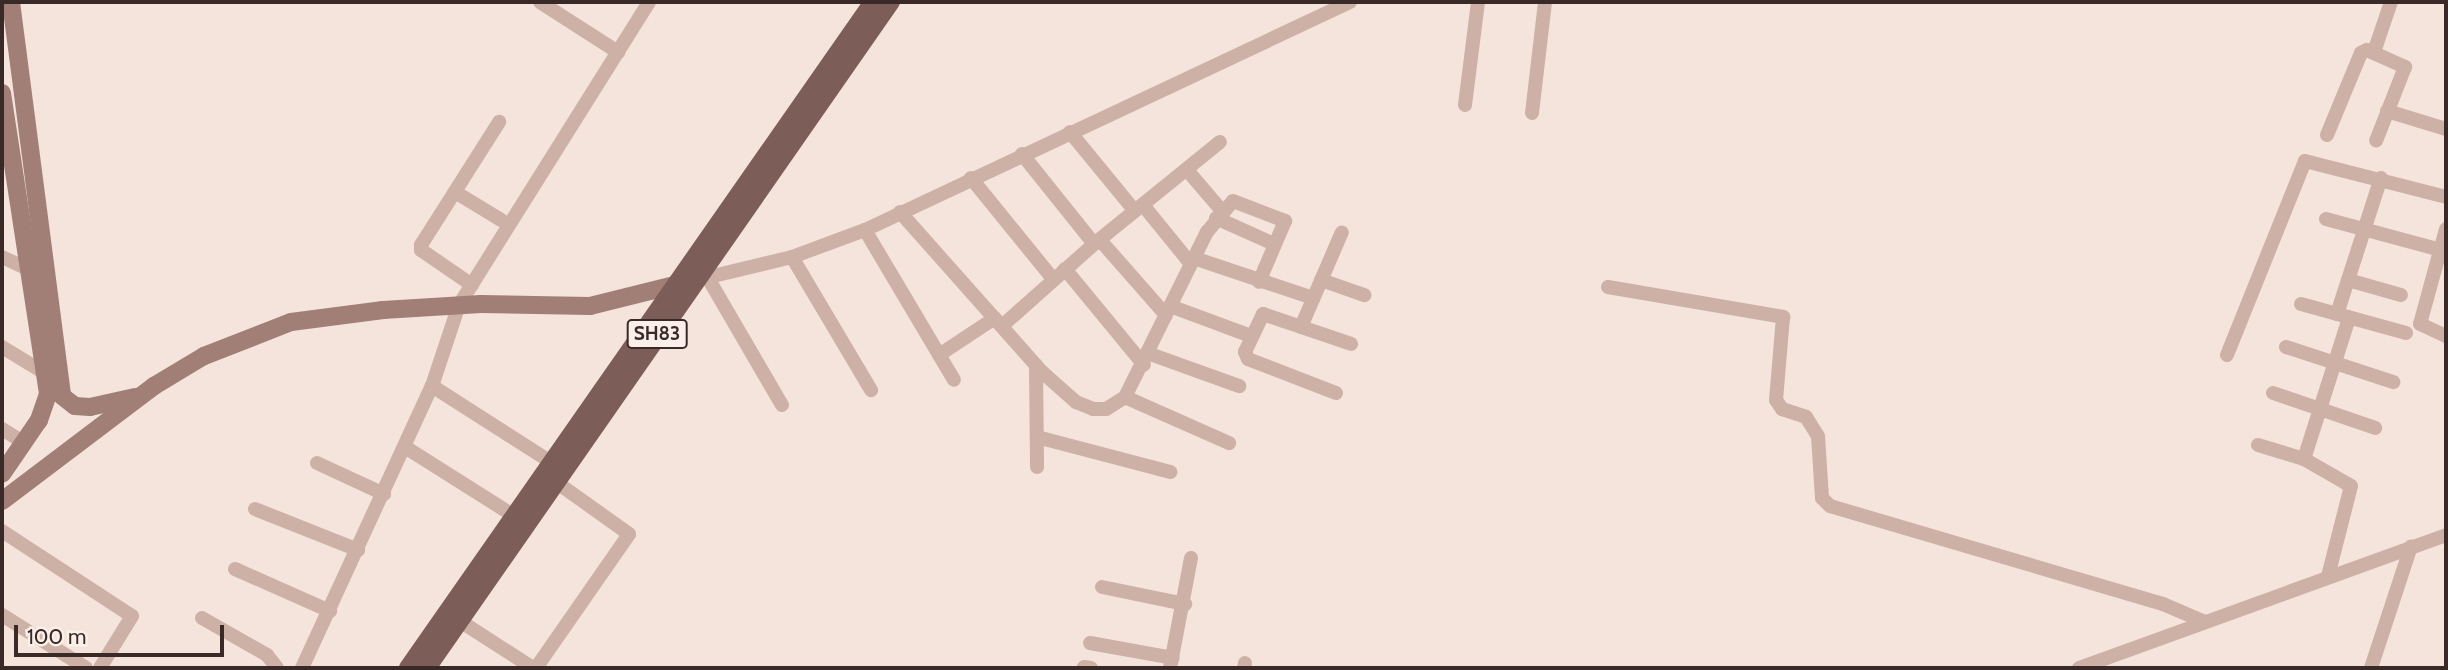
<!DOCTYPE html>
<html>
<head>
<meta charset="utf-8">
<style>
  body { margin:0 }
  #map { position:relative; width:2448px; height:670px; overflow:hidden; background:#f4e4dc; font-family:Cabin,sans-serif }
  div>[style] { position:absolute }
  [style*='--x'] { left:calc(var(--x)*1px); top:calc(var(--y)*1px); width:calc(var(--w)*1px); rotate:calc(var(--a)*1deg) }
  .street>* { height:14px; margin:-7px; padding:0 7px; transform-origin:7px; border-radius:7px; background:#cdb1a6 }
  .secondary>* { height:18px; margin:-9px; padding:0 9px; transform-origin:9px; border-radius:9px; background:#a17f77 }
  .primary>* { height:18px; margin:-9px; padding:0 9px; transform-origin:9px; border-radius:9px; background:#7c5d57 }
  span { translate:-50% -50%; white-space:nowrap; text-align:center; line-height:1.15; -webkit-text-stroke:7px #fbefe9; paint-order:stroke }
  .shield-label span { padding:2px 5px; background:#fbefe9; border:2px solid; border-radius:5px; -webkit-text-stroke-width:0 }
  .shield-label { font-size:19px; color:#392a28; font-weight:700 }
  .frame { position:absolute; inset:0; border:4px solid #392a28; pointer-events:none }
  .scale { position:absolute; left:14px; top:625px; width:210px; height:32px; box-sizing:border-box; border:4px solid #392a28; border-top:0; padding-left:9px; font-size:21px; line-height:24px; white-space:nowrap; color:#392a28; -webkit-text-stroke:5px #fbefe9; paint-order:stroke }
</style>
</head>
<body>
<div id="map">
  <div class="street">
    <i style="--x:540;--y:2;--w:93;--a:32.7"></i>
    <i style="--x:2374;--y:52;--w:53;--a:-71.2"></i>
    <i style="--x:1465;--y:105;--w:104;--a:-82.8"></i>
    <i style="--x:2387;--y:111;--w:62;--a:17"></i>
    <i style="--x:1532;--y:113;--w:112;--a:-83.3"></i>
    <i style="--x:1070;--y:132;--w:102;--a:50.6"></i>
    <i style="--x:2327;--y:135;--w:89;--a:-67.5"></i>
    <i style="--x:2361;--y:53;--w:7;--a:-27"></i>
    <i style="--x:2367;--y:50;--w:42;--a:24.1"></i>
    <i style="--x:2405;--y:67;--w:79;--a:111.4"></i>
    <i style="--x:1022;--y:154;--w:115;--a:51.3"></i>
    <i style="--x:1187;--y:170;--w:54;--a:49.5"></i>
    <i style="--x:971;--y:178;--w:130;--a:50.9"></i>
    <i style="--x:455;--y:192;--w:54;--a:31.3"></i>
    <i style="--x:1143;--y:205;--w:76;--a:50.9"></i>
    <i style="--x:900;--y:212;--w:213;--a:48.4"></i>
    <i style="--x:1041;--y:371;--w:47;--a:41.5"></i>
    <i style="--x:1076;--y:402;--w:18;--a:22"></i>
    <i style="--x:1093;--y:409;--w:13;--a:0"></i>
    <i style="--x:1106;--y:409;--w:22;--a:-32"></i>
    <i style="--x:1125;--y:397;--w:184;--a:-63.6"></i>
    <i style="--x:1207;--y:232;--w:40;--a:-50"></i>
    <i style="--x:1233;--y:201;--w:56;--a:21"></i>
    <i style="--x:1285;--y:221;--w:66;--a:113.1"></i>
    <i style="--x:1216;--y:218;--w:64;--a:24.1"></i>
    <i style="--x:2326;--y:219;--w:119;--a:15.1"></i>
    <i style="--x:2446;--y:229;--w:98;--a:105.3"></i>
    <i style="--x:2420;--y:324;--w:29;--a:25"></i>
    <i style="--x:865;--y:230;--w:174;--a:59.3"></i>
    <i style="--x:1100;--y:240;--w:100;--a:48.7"></i>
    <i style="--x:2;--y:257;--w:33;--a:25"></i>
    <i style="--x:792;--y:257;--w:155;--a:59.3"></i>
    <i style="--x:1194;--y:258;--w:126;--a:18.6"></i>
    <i style="--x:1065;--y:269;--w:124;--a:50.5"></i>
    <i style="--x:708;--y:278;--w:147;--a:59.8"></i>
    <i style="--x:1321;--y:280;--w:46;--a:19.2"></i>
    <i style="--x:2348;--y:280;--w:55;--a:15.8"></i>
    <i style="--x:692;--y:281;--w:103;--a:-13.5"></i>
    <i style="--x:792;--y:257;--w:78;--a:-20.3"></i>
    <i style="--x:865;--y:230;--w:536;--a:-25.18"></i>
    <i style="--x:472;--y:285;--w:62;--a:-145.5"></i>
    <i style="--x:421;--y:250;--w:5;--a:-90"></i>
    <i style="--x:421;--y:245;--w:146;--a:-57.6"></i>
    <i style="--x:1608;--y:287;--w:178;--a:9.7"></i>
    <i style="--x:1783;--y:317;--w:83;--a:94.8"></i>
    <i style="--x:1776;--y:400;--w:11;--a:56"></i>
    <i style="--x:1782;--y:409;--w:25;--a:18"></i>
    <i style="--x:1806;--y:417;--w:22;--a:58"></i>
    <i style="--x:1818;--y:436;--w:62;--a:86.3"></i>
    <i style="--x:1822;--y:498;--w:11;--a:45"></i>
    <i style="--x:1830;--y:506;--w:347;--a:16.4"></i>
    <i style="--x:2163;--y:604;--w:46;--a:23.2"></i>
    <i style="--x:2301;--y:304;--w:109;--a:15.4"></i>
    <i style="--x:1170;--y:306;--w:86;--a:20.3"></i>
    <i style="--x:2337;--y:314;--w:143;--a:-72.1"></i>
    <i style="--x:1002;--y:326;--w:123;--a:-41.7"></i>
    <i style="--x:1094;--y:244;--w:162;--a:-39"></i>
    <i style="--x:1301;--y:327;--w:103;--a:-66.7"></i>
    <i style="--x:2;--y:347;--w:50;--a:31.2"></i>
    <i style="--x:2286;--y:347;--w:113;--a:18.1"></i>
    <i style="--x:1150;--y:354;--w:95;--a:19.8"></i>
    <i style="--x:939;--y:355;--w:67;--a:-33.5"></i>
    <i style="--x:2227;--y:355;--w:209;--a:-68.1"></i>
    <i style="--x:2305;--y:161;--w:146;--a:14.3"></i>
    <i style="--x:1036;--y:365;--w:102;--a:89.4"></i>
    <i style="--x:432;--y:386;--w:141;--a:32.6"></i>
    <i style="--x:1336;--y:393;--w:94;--a:-158.9"></i>
    <i style="--x:1248;--y:359;--w:8;--a:-113"></i>
    <i style="--x:1245;--y:352;--w:42;--a:-64.7"></i>
    <i style="--x:1263;--y:314;--w:93;--a:18.8"></i>
    <i style="--x:2273;--y:393;--w:108;--a:18.9"></i>
    <i style="--x:1125;--y:397;--w:114;--a:23.9"></i>
    <i style="--x:2;--y:429;--w:26;--a:32"></i>
    <i style="--x:1037;--y:437;--w:138;--a:14.7"></i>
    <i style="--x:2258;--y:445;--w:48;--a:16.9"></i>
    <i style="--x:2304;--y:459;--w:54;--a:29.9"></i>
    <i style="--x:2351;--y:486;--w:93;--a:104.3"></i>
    <i style="--x:405;--y:447;--w:129;--a:32.3"></i>
    <i style="--x:2304;--y:459;--w:148;--a:-72.3"></i>
    <i style="--x:317;--y:463;--w:74;--a:24.8"></i>
    <i style="--x:255;--y:509;--w:111;--a:21.7"></i>
    <i style="--x:2;--y:531;--w:155;--a:33.2"></i>
    <i style="--x:132;--y:616;--w:61;--a:121.6"></i>
    <i style="--x:235;--y:569;--w:104;--a:23.9"></i>
    <i style="--x:1102;--y:587;--w:85;--a:11.6"></i>
    <i style="--x:2;--y:615;--w:99;--a:32.2"></i>
    <i style="--x:202;--y:618;--w:75;--a:29.6"></i>
    <i style="--x:267;--y:655;--w:16;--a:52"></i>
    <i style="--x:460;--y:621;--w:87;--a:32.8"></i>
    <i style="--x:1090;--y:643;--w:84;--a:10.2"></i>
    <i style="--x:1084;--y:667;--w:7;--a:8"></i>
    <i style="--x:302;--y:668;--w:311;--a:-65.3"></i>
    <i style="--x:432;--y:386;--w:85;--a:-71.6"></i>
    <i style="--x:459;--y:305;--w:358;--a:-57.9"></i>
    <i style="--x:536;--y:668;--w:163;--a:-55.2"></i>
    <i style="--x:629;--y:534;--w:90;--a:-144.5"></i>
    <i style="--x:1170;--y:668;--w:112;--a:-79.2"></i>
    <i style="--x:1244;--y:668;--w:5;--a:-79"></i>
    <i style="--x:2079;--y:668;--w:390;--a:-19.9"></i>
    <i style="--x:2371;--y:668;--w:128;--a:-71.8"></i>
  </div>
  <div class="secondary">
    <i style="--x:11;--y:2;--w:397;--a:82.6"></i>
    <i style="--x:62;--y:396;--w:16;--a:38"></i>
    <i style="--x:75;--y:406;--w:15;--a:4"></i>
    <i style="--x:90;--y:407;--w:46;--a:-12.5"></i>
    <i style="--x:2;--y:93;--w:304;--a:81.3"></i>
    <i style="--x:48;--y:394;--w:28;--a:109"></i>
    <i style="--x:39;--y:420;--w:65;--a:124.4"></i>
    <i style="--x:2;--y:501;--w:191;--a:-37.1"></i>
    <i style="--x:154;--y:386;--w:58;--a:-31"></i>
    <i style="--x:204;--y:356;--w:93;--a:-21.3"></i>
    <i style="--x:291;--y:322;--w:93;--a:-7.4"></i>
    <i style="--x:383;--y:310;--w:98;--a:-3.5"></i>
    <i style="--x:481;--y:304;--w:109;--a:1.1"></i>
    <i style="--x:590;--y:306;--w:87;--a:-14"></i>
  </div>
  <div class="primary">
    <i style="--x:408;--y:668;--w:812;--a:-55.08"></i>
    <i style="--x:427;--y:668;--w:812;--a:-55.14"></i>
  </div>
  <div class="shield-label">
    <span style="left:657px;top:334px">SH83</span>
  </div>
  <div class="frame"></div>
  <div class="scale">100 m</div>
</div>
</body>
</html>
